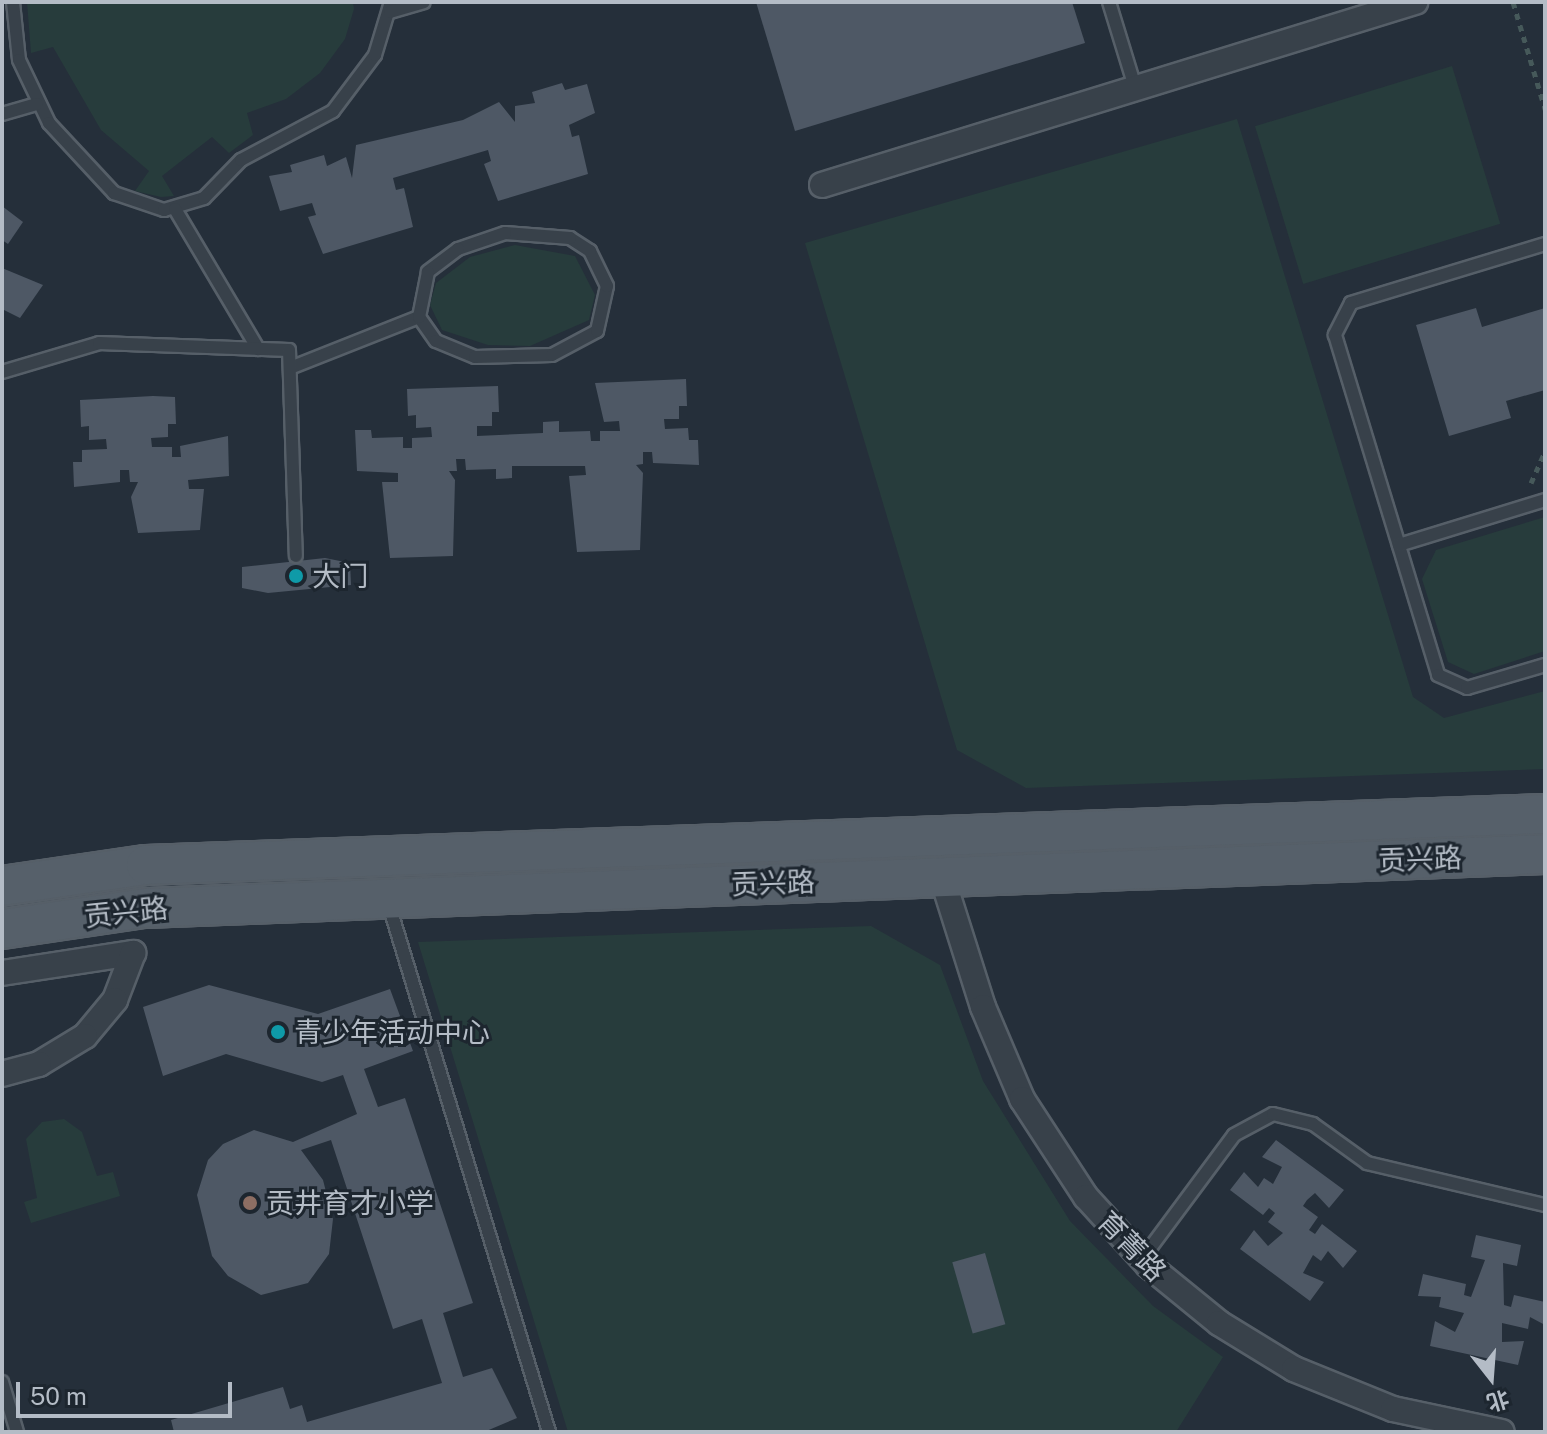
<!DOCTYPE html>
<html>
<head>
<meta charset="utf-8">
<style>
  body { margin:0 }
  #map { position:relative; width:1547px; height:1434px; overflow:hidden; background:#252f3a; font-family:"Public Sans","Noto Sans SC",sans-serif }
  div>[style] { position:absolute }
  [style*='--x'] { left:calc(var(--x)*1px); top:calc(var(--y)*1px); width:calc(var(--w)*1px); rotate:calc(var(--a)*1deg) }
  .green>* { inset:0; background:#273c3c; transform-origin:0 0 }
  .building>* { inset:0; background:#4e5865; transform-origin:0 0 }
  .path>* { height:5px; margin-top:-2.5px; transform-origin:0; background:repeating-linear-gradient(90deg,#46595a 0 6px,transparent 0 12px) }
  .roads { filter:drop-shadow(2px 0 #565f68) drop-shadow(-2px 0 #565f68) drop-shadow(0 2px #565f68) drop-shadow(0 -2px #565f68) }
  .lane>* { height:12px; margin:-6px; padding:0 6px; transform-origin:6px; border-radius:6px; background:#38414a }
  .street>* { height:24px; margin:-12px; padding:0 12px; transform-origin:12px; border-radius:12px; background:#38414a }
  .primary>* { height:38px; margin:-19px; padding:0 19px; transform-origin:19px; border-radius:19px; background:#56606a }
  .dots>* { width:22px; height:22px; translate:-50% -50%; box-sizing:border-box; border:4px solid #1d262f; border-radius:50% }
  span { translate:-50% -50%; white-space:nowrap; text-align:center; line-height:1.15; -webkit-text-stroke:6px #1d262f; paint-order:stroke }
  .poi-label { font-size:28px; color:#b4bcc6 }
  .left { translate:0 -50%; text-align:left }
  .street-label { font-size:28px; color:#b4bcc6 }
  .frame { position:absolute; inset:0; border:4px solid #b4bcc6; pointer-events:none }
  .north { position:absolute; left:1451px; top:1338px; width:80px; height:80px; -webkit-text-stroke:6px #1d262f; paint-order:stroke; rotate:163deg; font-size:22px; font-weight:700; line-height:32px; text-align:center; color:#b4bcc6 }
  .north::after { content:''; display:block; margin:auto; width:28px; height:36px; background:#b4bcc6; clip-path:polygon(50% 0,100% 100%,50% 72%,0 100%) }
  .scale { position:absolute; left:16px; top:1382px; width:216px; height:36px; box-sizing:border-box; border:4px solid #b4bcc6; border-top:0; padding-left:10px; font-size:24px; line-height:28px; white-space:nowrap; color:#b4bcc6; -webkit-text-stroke:6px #1d262f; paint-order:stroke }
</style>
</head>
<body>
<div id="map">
  <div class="green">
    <i style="clip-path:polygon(27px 2px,353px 2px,354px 9px,345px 39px,320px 73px,286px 99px,247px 113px,253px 135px,229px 153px,212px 137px,162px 176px,174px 196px,161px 197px,135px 191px,149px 171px,101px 130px,53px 47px,31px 53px)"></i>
    <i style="left:1452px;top:66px;width:165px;height:206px;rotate:73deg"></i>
    <i style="clip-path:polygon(1237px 119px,1413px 697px,1444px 718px,1545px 691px,1545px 769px,1026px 788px,957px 750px,805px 243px)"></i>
    <i style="clip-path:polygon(515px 245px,575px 256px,595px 295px,589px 320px,530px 346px,488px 345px,442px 330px,430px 305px,436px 283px,470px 257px)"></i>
    <i style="clip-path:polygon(1545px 517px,1545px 651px,1474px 674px,1448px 662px,1422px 579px,1436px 550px)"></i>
    <i style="clip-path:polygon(871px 926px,940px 965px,983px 1081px,1070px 1221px,1153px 1306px,1223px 1357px,1176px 1432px,568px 1432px,418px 942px)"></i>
    <i style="clip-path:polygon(64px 1119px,82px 1132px,97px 1176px,113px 1172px,120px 1196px,31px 1223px,24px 1202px,37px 1198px,26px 1139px,42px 1122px)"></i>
  </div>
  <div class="building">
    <i style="clip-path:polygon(756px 2px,1072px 2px,1085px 43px,795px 131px)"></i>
    <i style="clip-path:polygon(562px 83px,565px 90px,587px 84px,595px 113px,569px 125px,572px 137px,579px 135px,588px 174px,498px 201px,484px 164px,491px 161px,488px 150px,393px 178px,396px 190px,404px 188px,413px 227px,323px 254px,308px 217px,316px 215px,312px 203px,280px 211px,269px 176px,292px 172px,290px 165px,324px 155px,327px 166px,346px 157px,352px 178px,356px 145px,463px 120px,499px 102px,515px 122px,515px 106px,535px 103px,532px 92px)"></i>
    <i style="clip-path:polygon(2px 206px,23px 222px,8px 244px,2px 240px)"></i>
    <i style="clip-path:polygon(2px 268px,43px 285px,20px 318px,2px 309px)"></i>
    <i style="clip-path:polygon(1476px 308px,1482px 327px,1545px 308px,1545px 390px,1506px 401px,1511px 418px,1449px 436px,1416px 325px)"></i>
    <i style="clip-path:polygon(686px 379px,687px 406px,679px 406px,679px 419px,664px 419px,665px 429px,688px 428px,689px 440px,698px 440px,699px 465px,653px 463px,652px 452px,643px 452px,643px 464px,636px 465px,643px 473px,640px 550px,577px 552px,569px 476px,586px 475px,585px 466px,512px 466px,512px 478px,496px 479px,496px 469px,466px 470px,465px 459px,456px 459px,457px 471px,449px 471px,455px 480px,453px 556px,390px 558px,382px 482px,398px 482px,398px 473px,357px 471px,355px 430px,371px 430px,372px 438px,403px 437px,403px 448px,412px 448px,412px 438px,432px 437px,431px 427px,416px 428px,416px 415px,408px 416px,407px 389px,498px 386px,499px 412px,492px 412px,492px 426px,477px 426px,477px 436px,543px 433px,543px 422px,559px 421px,559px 432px,590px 431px,591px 441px,600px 441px,600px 431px,620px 431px,619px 421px,604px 422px,595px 383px)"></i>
    <i style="clip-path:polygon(153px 396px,175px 397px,176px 424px,168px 424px,168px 437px,151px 438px,152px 447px,172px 447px,172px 457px,181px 457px,180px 446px,228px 436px,229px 476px,188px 480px,189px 489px,204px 489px,200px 530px,138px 533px,131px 497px,138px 482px,130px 482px,129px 470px,120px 470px,120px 482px,74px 487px,73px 462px,82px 462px,82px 450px,107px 449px,106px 439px,89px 440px,89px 426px,81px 427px,80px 400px)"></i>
    <i style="clip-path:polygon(325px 558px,350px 563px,351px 585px,268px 593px,242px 588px,242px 567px)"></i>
    <i style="clip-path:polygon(209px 985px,318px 1014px,390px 989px,413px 1051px,364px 1069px,378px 1107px,405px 1098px,473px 1303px,443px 1313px,463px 1377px,492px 1368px,517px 1418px,484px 1432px,174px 1432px,171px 1420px,283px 1387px,290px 1409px,302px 1405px,307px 1422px,442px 1383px,422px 1319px,393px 1329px,331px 1140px,301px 1150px,323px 1180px,333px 1219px,329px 1254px,308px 1283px,261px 1295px,228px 1276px,212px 1256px,197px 1195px,208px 1160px,223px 1144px,254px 1130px,293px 1142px,357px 1114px,343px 1075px,322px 1082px,226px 1054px,163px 1076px,143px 1007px)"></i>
    <i style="clip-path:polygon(1276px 1140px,1344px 1190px,1329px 1208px,1315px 1193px,1307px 1200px,1303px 1206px,1318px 1217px,1309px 1230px,1315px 1234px,1322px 1224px,1357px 1251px,1343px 1268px,1328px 1251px,1321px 1261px,1313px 1255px,1303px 1273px,1324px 1282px,1310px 1301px,1240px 1249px,1254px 1230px,1268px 1246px,1283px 1233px,1268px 1222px,1275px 1213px,1269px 1208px,1263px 1215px,1230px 1190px,1244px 1172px,1258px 1187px,1264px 1178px,1273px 1184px,1282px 1167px,1262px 1157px)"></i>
    <i style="clip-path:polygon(1476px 1235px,1521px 1245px,1517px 1266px,1503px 1263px,1504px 1305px,1511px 1307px,1514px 1295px,1545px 1302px,1545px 1325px,1530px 1317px,1528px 1329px,1502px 1323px,1502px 1342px,1524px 1341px,1518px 1365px,1430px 1346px,1435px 1321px,1455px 1332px,1464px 1313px,1439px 1307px,1441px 1297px,1418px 1296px,1423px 1274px,1466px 1284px,1464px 1295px,1471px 1297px,1485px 1260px,1471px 1257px)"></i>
    <i style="left:985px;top:1253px;width:74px;height:34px;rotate:74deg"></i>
  </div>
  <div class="path">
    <i style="--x:1513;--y:2;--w:112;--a:73.3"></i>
    <i style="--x:1531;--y:483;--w:35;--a:-66"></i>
  </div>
  <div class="roads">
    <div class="lane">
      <i style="--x:13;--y:2;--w:58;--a:84.1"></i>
      <i style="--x:19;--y:60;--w:70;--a:64.5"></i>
      <i style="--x:49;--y:123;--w:96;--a:47.1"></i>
      <i style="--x:114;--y:193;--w:53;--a:18.8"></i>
      <i style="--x:164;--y:210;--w:42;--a:-16.7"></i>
      <i style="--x:204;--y:198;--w:53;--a:-45.8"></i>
      <i style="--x:241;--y:160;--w:104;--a:-28"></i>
      <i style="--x:333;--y:111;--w:70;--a:-53.1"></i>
      <i style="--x:375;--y:55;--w:55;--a:-73.2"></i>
      <i style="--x:1109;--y:2;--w:89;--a:73"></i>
      <i style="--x:390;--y:12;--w:35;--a:-16"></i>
      <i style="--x:2;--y:114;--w:36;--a:-16"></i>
      <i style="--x:175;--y:209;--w:163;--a:59.3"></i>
      <i style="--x:1545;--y:244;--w:203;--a:163.1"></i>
      <i style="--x:1351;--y:303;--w:36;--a:117"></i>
      <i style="--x:1335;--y:335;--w:355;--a:73.1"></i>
      <i style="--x:1438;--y:675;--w:32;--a:24"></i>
      <i style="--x:1467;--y:688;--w:81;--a:-16.4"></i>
      <i style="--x:290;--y:368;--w:139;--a:-21.6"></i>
      <i style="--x:419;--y:317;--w:29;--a:55"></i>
      <i style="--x:436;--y:341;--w:42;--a:22.3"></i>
      <i style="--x:475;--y:357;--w:77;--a:-1.5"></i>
      <i style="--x:552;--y:355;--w:51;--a:-28.1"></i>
      <i style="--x:597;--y:331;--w:46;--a:-77.5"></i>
      <i style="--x:607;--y:286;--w:39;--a:-116"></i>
      <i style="--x:590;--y:251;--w:24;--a:-147"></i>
      <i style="--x:570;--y:238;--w:65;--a:-175.6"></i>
      <i style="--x:505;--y:233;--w:50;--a:161.2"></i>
      <i style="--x:458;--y:249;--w:38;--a:143"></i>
      <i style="--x:428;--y:272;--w:46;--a:101.3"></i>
      <i style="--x:2;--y:372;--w:101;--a:-16.6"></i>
      <i style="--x:99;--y:343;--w:190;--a:2.1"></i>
      <i style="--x:289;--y:350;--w:206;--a:88.1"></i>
      <i style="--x:1399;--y:545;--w:153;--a:-17.1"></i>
      <i style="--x:389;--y:905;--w:551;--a:73.11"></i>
      <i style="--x:1142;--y:1259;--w:154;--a:-53.4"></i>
      <i style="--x:1234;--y:1135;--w:44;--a:-28.3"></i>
      <i style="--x:1273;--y:1114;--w:41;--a:14"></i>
      <i style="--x:1313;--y:1124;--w:67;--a:35.8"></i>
      <i style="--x:1367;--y:1163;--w:183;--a:13.3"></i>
      <i style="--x:2;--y:1382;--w:52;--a:73.3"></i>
    </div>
    <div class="street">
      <i style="--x:822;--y:185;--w:621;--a:-17.15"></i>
      <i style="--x:942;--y:877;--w:136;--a:72.5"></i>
      <i style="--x:983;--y:1007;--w:100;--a:67"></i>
      <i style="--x:1022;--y:1099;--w:117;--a:56.9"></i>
      <i style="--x:1086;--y:1197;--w:92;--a:47.6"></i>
      <i style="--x:1148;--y:1265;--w:92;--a:39.2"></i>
      <i style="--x:1219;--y:1323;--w:88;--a:31.5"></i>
      <i style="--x:1294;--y:1369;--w:107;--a:22"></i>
      <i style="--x:1393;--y:1409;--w:111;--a:11.9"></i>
      <i style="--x:2;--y:973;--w:133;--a:-8.7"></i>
      <i style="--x:133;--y:953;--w:50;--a:111"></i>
      <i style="--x:115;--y:1000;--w:47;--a:129.8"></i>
      <i style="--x:85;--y:1036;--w:54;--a:148.7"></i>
      <i style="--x:39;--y:1064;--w:38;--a:165"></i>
    </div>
    <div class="primary">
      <i style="--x:2;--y:886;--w:146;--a:-8.3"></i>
      <i style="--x:146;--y:865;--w:1400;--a:-2.09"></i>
      <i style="--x:2;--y:929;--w:145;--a:-8.4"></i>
      <i style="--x:145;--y:908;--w:1401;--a:-2.21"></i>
    </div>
  </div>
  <div class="dots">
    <i style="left:296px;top:576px;background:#0f9aa8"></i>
    <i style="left:278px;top:1032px;background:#0f9aa8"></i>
    <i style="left:250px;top:1203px;background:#8d6e63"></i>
  </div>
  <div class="poi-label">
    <span class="left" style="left:312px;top:576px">大门</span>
    <span class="left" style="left:294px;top:1032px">青少年活动中心</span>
    <span class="left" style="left:266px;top:1203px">贡井育才小学</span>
  </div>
  <div class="street-label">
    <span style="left:1420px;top:859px;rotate:-2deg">贡兴路</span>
    <span style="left:773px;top:883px;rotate:-2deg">贡兴路</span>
    <span style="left:126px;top:912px;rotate:-6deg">贡兴路</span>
    <span style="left:1132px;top:1246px;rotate:46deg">育菁路</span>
  </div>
  <div class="frame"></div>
  <div class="north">北</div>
  <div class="scale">50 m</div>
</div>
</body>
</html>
